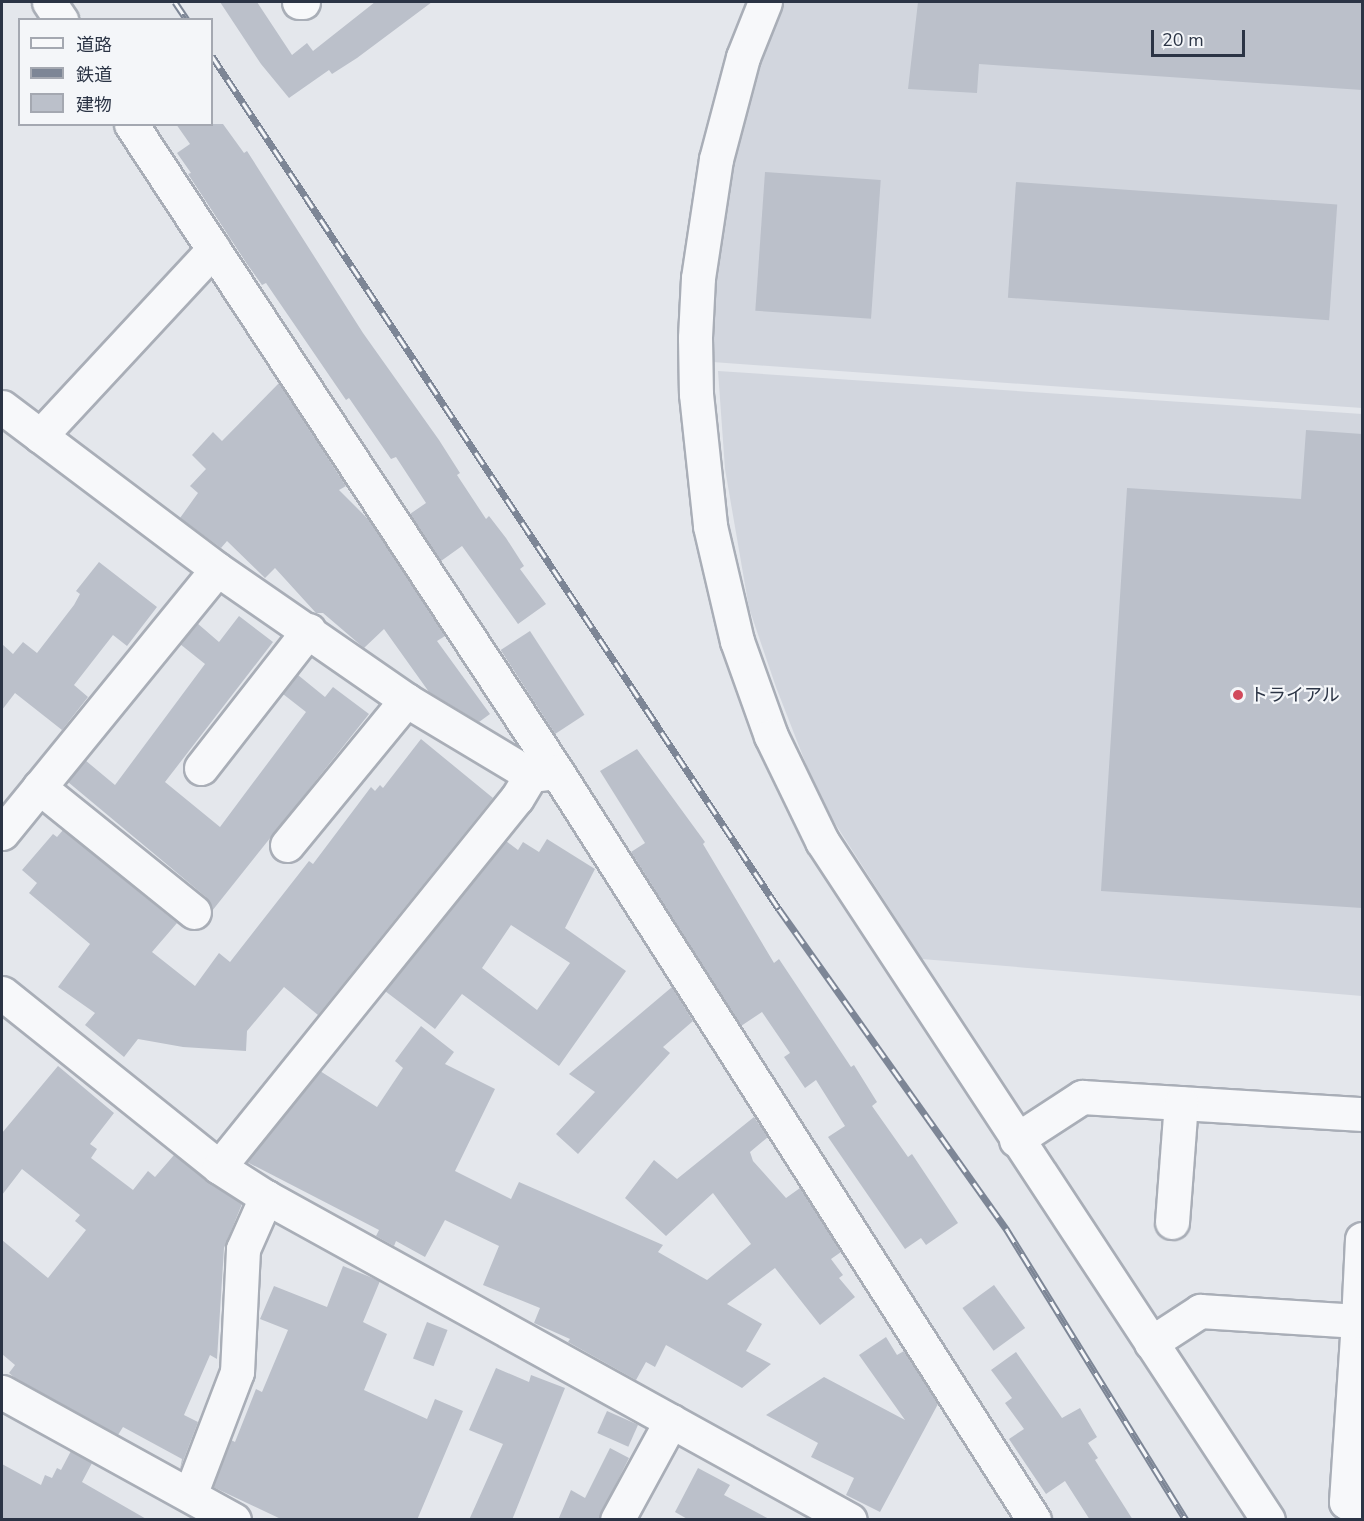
<!DOCTYPE html>
<html>
<head>
<meta charset="utf-8">
<style>
  body { margin:0 }
  #map { position:relative; width:1364px; height:1521px; overflow:hidden; background:#e4e7ec; font-family:"Nunito Sans","Noto Sans JP",sans-serif }
  div>[style] { position:absolute }
  [style*='--x'] { left:calc(var(--x)*1px); top:calc(var(--y)*1px); width:calc(var(--w)*1px); rotate:calc(var(--a)*1deg) }
  .built>* { inset:0; background:#d2d6de }
  .building>* { inset:0; background:#bbc0ca; transform-origin:0 0 }
  .roads { filter:drop-shadow(2px 0 #a9aeb7) drop-shadow(-2px 0 #a9aeb7) drop-shadow(0 2px #a9aeb7) drop-shadow(0 -2px #a9aeb7) }
  .minor>* { height:33px; margin:-16.5px; padding:0 16.5px; transform-origin:16.5px; border-radius:16.5px; background:#f7f8fa }
  .rail>* { height:7px; margin-top:-3.5px; transform-origin:0; background:repeating-linear-gradient(90deg,#f4f6f9 0 14px,#7d8696 0 28px); box-sizing:border-box; border-block:2px solid #7d8696 }
  .dots>* { width:16px; height:16px; translate:-50% -50%; box-sizing:border-box; border:3px solid #f4f6f9; border-radius:50% }
  span { translate:-50% -50%; white-space:nowrap; text-align:center; line-height:1.15; -webkit-text-stroke:4.5px #f4f6f9; paint-order:stroke }
  .poi-label { font-size:18px; color:#2b3445 }
  .left { translate:0 -50%; text-align:left }
  .frame { position:absolute; inset:0; border:3px solid #2b3445; pointer-events:none }
  .legend { position:absolute; left:18px; top:18px; width:195px; height:108px; box-sizing:border-box; background:#f4f6f9; border:2px solid #a4a8b1; margin:0; padding:8px 10px; list-style:none; font-size:18px; color:#2b3445 }
  .legend li { display:flex; align-items:center; gap:12px; height:30px }
  .legend b { width:30px; border:2px solid #a4a8b1 }
  .scale { position:absolute; left:1151px; top:30px; width:94px; height:27px; box-sizing:border-box; border:3px solid #2b3445; border-top:0; padding-left:8px; font-size:18px; line-height:21px; white-space:nowrap; color:#2b3445; -webkit-text-stroke:4px #f4f6f9; paint-order:stroke }
</style>
</head>
<body>
<div id="map">
  <div class="built">
    <i style="clip-path:polygon(779px 2px,1362px 2px,1362px 408px,712px 362px,720px 216px,772px 14px)"></i>
    <i style="clip-path:polygon(718px 371px,1362px 414px,1362px 996px,922px 959px,820px 800px,776px 687px,749px 608px,725px 469px)"></i>
  </div>
  <div class="building">
    <i style="clip-path:polygon(220px 2px,257px 2px,292px 55px,307px 43px,313px 51px,375px 2px,432px 2px,357px 58px,332px 74px,329px 70px,289px 98px,261px 64px)"></i>
    <i style="clip-path:polygon(918px 2px,1362px 2px,1362px 90px,979px 64px,977px 93px,908px 89px)"></i>
    <i style="clip-path:polygon(176px 124px,223px 124px,244px 153px,247px 151px,363px 333px,439px 440px,460px 473px,457px 475px,486px 519px,489px 516px,506px 538px,524px 566px,520px 569px,546px 604px,518px 624px,462px 546px,441px 561px,410px 514px,426px 503px,396px 457px,391px 459px,349px 398px,346px 400px,266px 283px,262px 285px,247px 264px,188px 174px,191px 173px,177px 153px,190px 144px)"></i>
    <i style="left:765px;top:172px;width:116px;height:139px;rotate:4deg"></i>
    <i style="left:1016px;top:182px;width:322px;height:116px;rotate:4deg"></i>
    <i style="clip-path:polygon(279px 383px,346px 486px,339px 490px,370px 521px,445px 636px,437px 641px,490px 714px,479px 722px,429px 692px,384px 629px,364px 648px,323px 613px,316px 613px,275px 568px,265px 578px,227px 541px,221px 548px,180px 518px,198px 493px,190px 486px,206px 469px,192px 455px,213px 432px,222px 441px)"></i>
    <i style="clip-path:polygon(1306px 430px,1362px 434px,1362px 908px,1101px 891px,1127px 488px,1301px 499px)"></i>
    <i style="clip-path:polygon(99px 562px,157px 607px,127px 646px,113px 635px,74px 685px,88px 697px,62px 730px,15px 693px,2px 710px,2px 644px,13px 654px,23px 642px,37px 653px,74px 605px,80px 594px,76px 591px)"></i>
    <i style="clip-path:polygon(239px 616px,273px 642px,165px 782px,220px 827px,306px 712px,283px 694px,298px 675px,325px 697px,333px 687px,369px 714px,212px 911px,206px 897px,68px 782px,85px 760px,115px 785px,205px 664px,180px 644px,197px 623px,219px 642px)"></i>
    <i style="left:530px;top:631px;width:100px;height:35px;rotate:57deg"></i>
    <i style="clip-path:polygon(421px 739px,493px 798px,318px 1015px,284px 987px,247px 1031px,246px 1051px,183px 1047px,138px 1039px,124px 1057px,85px 1025px,95px 1013px,58px 987px,90px 944px,29px 893px,37px 883px,22px 870px,53px 834px,57px 837px,63px 830px,177px 923px,152px 952px,195px 986px,219px 953px,230px 962px,309px 861px,313px 864px,371px 787px,375px 791px,380px 785px,383px 788px)"></i>
    <i style="clip-path:polygon(637px 749px,705px 842px,703px 844px,774px 963px,779px 959px,851px 1067px,854px 1065px,877px 1102px,872px 1106px,908px 1157px,912px 1154px,958px 1223px,926px 1245px,921px 1238px,905px 1249px,828px 1137px,845px 1126px,816px 1080px,805px 1088px,784px 1057px,790px 1053px,762px 1012px,741px 1026px,631px 852px,645px 843px,600px 771px)"></i>
    <i style="clip-path:polygon(evenodd,547px 839px,595px 869px,565px 928px,626px 971px,559px 1066px,462px 994px,435px 1029px,385px 991px,506px 841px,518px 850px,523px 842px,539px 852px,547px 839px,511px 925px,570px 963px,537px 1010px,482px 968px,511px 925px)"></i>
    <i style="clip-path:polygon(672px 987px,693px 1021px,663px 1047px,670px 1053px,578px 1154px,556px 1134px,595px 1092px,569px 1074px)"></i>
    <i style="clip-path:polygon(421px 1026px,454px 1052px,445px 1064px,495px 1089px,455px 1171px,511px 1199px,519px 1182px,663px 1245px,658px 1252px,707px 1280px,751px 1244px,713px 1193px,666px 1236px,625px 1198px,654px 1160px,677px 1179px,754px 1117px,768px 1137px,750px 1152px,753px 1161px,786px 1198px,800px 1188px,841px 1252px,831px 1259px,843px 1275px,839px 1278px,855px 1297px,820px 1325px,775px 1268px,727px 1304px,762px 1324px,746px 1351px,771px 1364px,742px 1388px,666px 1345px,655px 1367px,646px 1362px,636px 1380px,568px 1342px,570px 1339px,534px 1323px,540px 1308px,483px 1285px,499px 1246px,445px 1220px,425px 1257px,396px 1241px,394px 1246px,376px 1236px,379px 1230px,247px 1162px,320px 1071px,377px 1107px,403px 1068px,395px 1061px)"></i>
    <i style="clip-path:polygon(58px 1066px,114px 1113px,90px 1144px,97px 1149px,91px 1158px,133px 1190px,148px 1171px,155px 1177px,174px 1155px,242px 1204px,224px 1248px,217px 1359px,210px 1355px,184px 1415px,198px 1422px,180px 1469px,182px 1459px,123px 1427px,118px 1435px,15px 1378px,9px 1373px,15px 1365px,2px 1354px,2px 1240px,48px 1278px,86px 1230px,75px 1221px,80px 1215px,22px 1169px,2px 1195px,2px 1133px)"></i>
    <i style="clip-path:polygon(343px 1266px,380px 1281px,363px 1322px,387px 1334px,364px 1390px,427px 1419px,435px 1399px,463px 1411px,417px 1520px,283px 1520px,213px 1487px,231px 1440px,235px 1442px,256px 1389px,262px 1392px,288px 1330px,260px 1319px,274px 1286px,327px 1307px)"></i>
    <i style="left:994px;top:1285px;width:53px;height:39px;rotate:54deg"></i>
    <i style="left:427px;top:1322px;width:22px;height:39px;rotate:21deg"></i>
    <i style="clip-path:polygon(886px 1337px,897px 1355px,904px 1351px,938px 1404px,880px 1512px,846px 1495px,854px 1478px,811px 1457px,818px 1443px,766px 1415px,824px 1377px,905px 1420px,859px 1355px)"></i>
    <i style="clip-path:polygon(1016px 1352px,1062px 1418px,1080px 1408px,1097px 1437px,1088px 1443px,1098px 1458px,1095px 1460px,1133px 1520px,1090px 1520px,1065px 1481px,1046px 1494px,1009px 1439px,1024px 1429px,1005px 1403px,1012px 1398px,991px 1370px)"></i>
    <i style="clip-path:polygon(496px 1368px,529px 1382px,531px 1375px,565px 1388px,512px 1520px,469px 1520px,503px 1444px,469px 1430px)"></i>
    <i style="left:607px;top:1411px;width:34px;height:24px;rotate:24deg"></i>
    <i style="clip-path:polygon(610px 1448px,629px 1458px,598px 1520px,558px 1520px,571px 1490px,585px 1498px)"></i>
    <i style="clip-path:polygon(71px 1451px,92px 1463px,82px 1482px,148px 1520px,2px 1520px,2px 1464px,41px 1485px,45px 1475px,52px 1478px,57px 1468px,61px 1470px)"></i>
    <i style="clip-path:polygon(698px 1468px,730px 1485px,724px 1495px,771px 1520px,689px 1520px,675px 1512px)"></i>
  </div>
  <div class="roads">
    <div class="minor">
      <i style="--x:49;--y:2;--w:22;--a:56"></i>
      <i style="--x:299;--y:2;--w:4;--a:0"></i>
      <i style="--x:765;--y:2;--w:59;--a:111.8"></i>
      <i style="--x:743;--y:57;--w:106;--a:104.8"></i>
      <i style="--x:716;--y:159;--w:120;--a:98.6"></i>
      <i style="--x:698;--y:278;--w:60;--a:92.9"></i>
      <i style="--x:695;--y:338;--w:56;--a:89"></i>
      <i style="--x:696;--y:394;--w:133;--a:83.9"></i>
      <i style="--x:710;--y:526;--w:118;--a:76.8"></i>
      <i style="--x:737;--y:641;--w:101;--a:70.3"></i>
      <i style="--x:771;--y:736;--w:117;--a:64.1"></i>
      <i style="--x:822;--y:841;--w:812;--a:56.7"></i>
      <i style="--x:131;--y:124;--w:775;--a:56.68"></i>
      <i style="--x:557;--y:772;--w:887;--a:57.47"></i>
      <i style="--x:2;--y:407;--w:269;--a:37"></i>
      <i style="--x:217;--y:569;--w:230;--a:34.7"></i>
      <i style="--x:406;--y:700;--w:146;--a:31"></i>
      <i style="--x:531;--y:775;--w:26;--a:-7"></i>
      <i style="--x:40;--y:436;--w:255;--a:-47.1"></i>
      <i style="--x:201;--y:768;--w:175;--a:-52"></i>
      <i style="--x:39;--y:787;--w:199;--a:38.9"></i>
      <i style="--x:2;--y:833;--w:340;--a:-50.8"></i>
      <i style="--x:287;--y:845;--w:188;--a:-50.6"></i>
      <i style="--x:2;--y:993;--w:278;--a:38.7"></i>
      <i style="--x:219;--y:1167;--w:56;--a:32.6"></i>
      <i style="--x:266;--y:1197;--w:667;--a:28.95"></i>
      <i style="--x:1016;--y:1140;--w:79;--a:-33.1"></i>
      <i style="--x:1082;--y:1097;--w:281;--a:3.5"></i>
      <i style="--x:219;--y:1167;--w:474;--a:-51.1"></i>
      <i style="--x:517;--y:798;--w:27;--a:-59"></i>
      <i style="--x:1172;--y:1222;--w:119;--a:-85.7"></i>
      <i style="--x:1358;--y:1321;--w:181;--a:93.8"></i>
      <i style="--x:1346;--y:1502;--w:16;--a:4"></i>
      <i style="--x:1151;--y:1343;--w:59;--a:-33.1"></i>
      <i style="--x:1200;--y:1311;--w:158;--a:3.6"></i>
      <i style="--x:1358;--y:1321;--w:82;--a:-87.2"></i>
      <i style="--x:2;--y:1392;--w:265;--a:28.9"></i>
      <i style="--x:190;--y:1495;--w:132;--a:-69.1"></i>
      <i style="--x:237;--y:1372;--w:123;--a:-87.2"></i>
      <i style="--x:243;--y:1249;--w:57;--a:-66.1"></i>
      <i style="--x:617;--y:1520;--w:113;--a:-61.4"></i>
    </div>
  </div>
  <div class="rail">
    <i style="--x:175;--y:2;--w:22;--a:56"></i>
    <i style="--x:212;--y:56;--w:1024;--a:56.39"></i>
    <i style="--x:779;--y:909;--w:394;--a:54.6"></i>
    <i style="--x:1007;--y:1230;--w:341;--a:58.3"></i>
  </div>
  <div class="dots">
    <i style="left:1238px;top:695px;background:#d1495b"></i>
  </div>
  <div class="poi-label">
    <span class="left" style="left:1250px;top:695px">トライアル</span>
  </div>
  <div class="frame"></div>
  <ul class="legend">
  <li><b style="height:8px;background:#f7f8fa"></b>道路</li>
  <li><b style="height:8px;background:#7d8696"></b>鉄道</li>
  <li><b style="height:16px;background:#bbc0ca"></b>建物</li>
  </ul>
  <div class="scale">20 m</div>
</div>
</body>
</html>
